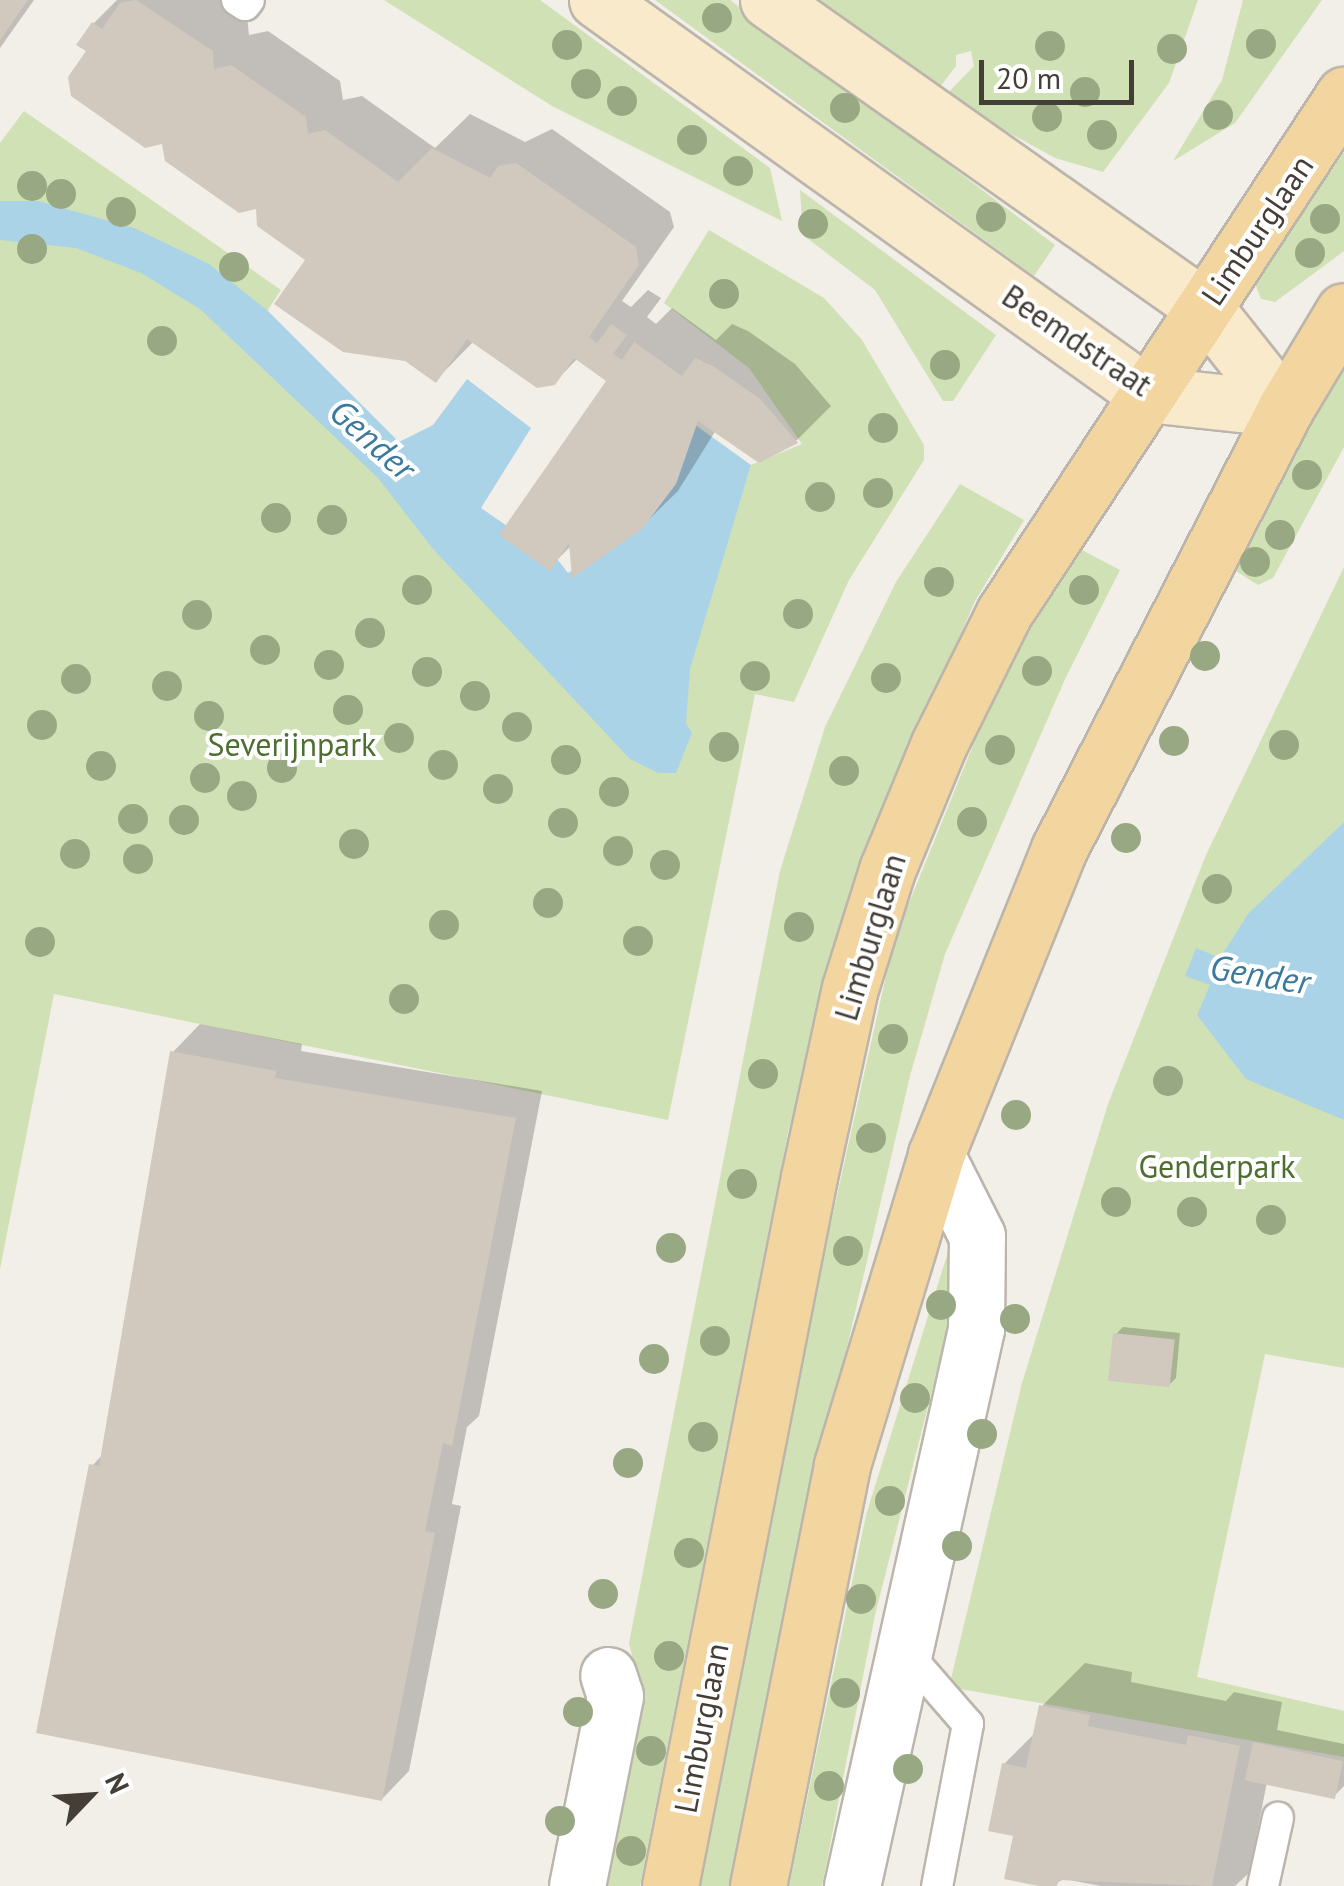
<!DOCTYPE html>
<html>
<head>
<meta charset="utf-8">
<style>
  body { margin:0 }
  #map { position:relative; width:1344px; height:1886px; overflow:hidden; background:#f2eee8; font-family:"PT Sans",sans-serif }
  div>[style] { position:absolute }
  [style*='--x'] { left:calc(var(--x)*1px); top:calc(var(--y)*1px); width:calc(var(--w)*1px); rotate:calc(var(--a)*1deg) }
  .green>* { inset:0; background:#d0e1b5 }
  .water>* { inset:0; background:#aad3e8 }
  .shadow>* { inset:0; background:#0003 }
  .building>* { inset:0; background:#d2c9be; transform-origin:0 0 }
  .roads { filter:drop-shadow(2px 0 #bcb5ab) drop-shadow(-2px 0 #bcb5ab) drop-shadow(0 2px #bcb5ab) drop-shadow(0 -2px #bcb5ab) }
  .service>* { height:30px; margin:-15px; padding:0 15px; transform-origin:15px; border-radius:15px; background:#fff }
  .minor>* { height:55px; margin:-27.5px; padding:0 27.5px; transform-origin:27.5px; border-radius:27.5px; background:#fff }
  .secondary>* { height:55px; margin:-27.5px; padding:0 27.5px; transform-origin:27.5px; border-radius:27.5px; background:#f8eacb }
  .primary>* { height:55px; margin:-27.5px; padding:0 27.5px; transform-origin:27.5px; border-radius:27.5px; background:#f3d5a0 }
  .trees>* { width:30px; height:30px; margin:-15px; border-radius:50%; background:#97a883 }
  span { translate:-50% -50%; white-space:nowrap; text-align:center; line-height:1.15; -webkit-text-stroke:8px #fff; paint-order:stroke }
  .street-label { font-size:32px; color:#443e37 }
  .park-label { font-size:32px; color:#4d6f31 }
  .water-label { font-size:35px; color:#3b7a9d; font-style:italic }
  .north { position:absolute; left:40px; top:1746px; width:100px; height:100px; -webkit-text-stroke:8px #fff; paint-order:stroke; rotate:65deg; font-size:28px; font-weight:700; line-height:40px; text-align:center; color:#443e37 }
  .north::after { content:''; display:block; margin:auto; width:35px; height:45px; background:#443e37; clip-path:polygon(50% 0,100% 100%,50% 72%,0 100%) }
  .scale { position:absolute; left:979px; top:60px; width:155px; height:45px; box-sizing:border-box; border:5px solid #443e37; border-top:0; padding-left:12px; font-size:30px; line-height:35px; white-space:nowrap; color:#443e37; -webkit-text-stroke:8px #fff; paint-order:stroke }
</style>
</head>
<body>
<div id="map">
  <div class="green">
    <i style="clip-path:polygon(384px 0,540px 0,770px 168px,782px 221px,552px 106px)"></i>
    <i style="clip-path:polygon(655px 0,730px 0,1055px 245px,1034px 276px)"></i>
    <i style="clip-path:polygon(807px 0,1198px 0,1169px 83px,1103px 172px,1055px 158px,944px 97px,974px 66px,971px 51px,956px 55px,956px 66px,936px 92px)"></i>
    <i style="clip-path:polygon(1243px 0,1322px 0,1235px 123px,1173px 161px,1222px 80px)"></i>
    <i style="clip-path:polygon(24px 111px,281px 290px,262px 319px,498px 535px,692px 656px,751px 465px,802px 444px,749px 368px,664px 303px,709px 230px,824px 298px,862px 340px,924px 445px,924px 460px,849px 580px,794px 702px,755px 694px,668px 1120px,54px 994px,0 1269px,0 143px)"></i>
    <i style="clip-path:polygon(1344px 152px,1344px 251px,1275px 302px,1261px 299px,1255px 283px)"></i>
    <i style="clip-path:polygon(800px 190px,996px 335px,953px 401px,943px 401px,875px 290px,803px 235px)"></i>
    <i style="clip-path:polygon(1344px 362px,1344px 447px,1273px 578px,1258px 585px,1231px 568px)"></i>
    <i style="clip-path:polygon(960px 484px,1024px 520px,975px 601px,858px 872px,788px 1133px,640px 1886px,608px 1886px,644px 1705px,629px 1643px,780px 871px,825px 727px,896px 582px)"></i>
    <i style="clip-path:polygon(1078px 548px,1120px 570px,1066px 677px,945px 954px,910px 1076px,781px 1631px,730px 1886px,699px 1886px,830px 1227px,894px 940px,998px 684px)"></i>
    <i style="clip-path:polygon(1344px 567px,1344px 1368px,1265px 1354px,1197px 1677px,1344px 1711px,1344px 1757px,949px 1687px,1022px 1383px,1108px 1104px,1206px 855px)"></i>
    <i style="clip-path:polygon(948px 1252px,958px 1288px,875px 1615px,822px 1886px,789px 1886px,866px 1515px)"></i>
  </div>
  <div class="water">
    <i style="clip-path:polygon(0 201px,38px 201px,134px 228px,209px 264px,268px 311px,399px 442px,433px 425px,467px 379px,531px 428px,481px 508px,520px 535px,530px 524px,568px 573px,612px 548px,694px 424px,751px 465px,690px 669px,686px 723px,692px 733px,676px 773px,658px 773px,630px 759px,433px 549px,378px 478px,200px 309px,141px 273px,76px 248px,0 240px)"></i>
    <i style="clip-path:polygon(1344px 822px,1344px 1120px,1246px 1079px,1197px 1015px,1210px 985px,1185px 976px,1196px 948px,1220px 958px,1248px 914px)"></i>
  </div>
  <div class="shadow">
    <i style="clip-path:polygon(0 0,34px 0,0 48px)"></i>
    <i style="clip-path:polygon(117px 0,225px 0,247px 16px,249px 35px,268px 31px,340px 81px,343px 100px,362px 96px,435px 148px,470px 114px,525px 142px,552px 129px,670px 212px,674px 227px,622px 301px,631px 307px,648px 290px,661px 298px,647px 317px,656px 324px,672px 308px,716px 340px,732px 324px,748px 331px,795px 364px,831px 406px,796px 441px,716px 430px,678px 491px,641px 527px,572px 545px,550px 567px,610px 381px,578px 358px,554px 383px,474px 341px,436px 380px,258px 206px,164px 141px,89px 51px,94px 23px)"></i>
    <i style="clip-path:polygon(200px 1024px,302px 1044px,301px 1051px,542px 1091px,479px 1416px,467px 1427px,452px 1504px,461px 1506px,409px 1771px,382px 1799px,92px 1466px,103px 1454px,173px 1052px)"></i>
    <i style="clip-path:polygon(1123px 1327px,1180px 1333px,1176px 1378px,1169px 1385px,1116px 1334px)"></i>
    <i style="clip-path:polygon(1085px 1663px,1132px 1672px,1131px 1682px,1226px 1701px,1234px 1692px,1282px 1702px,1277px 1730px,1344px 1744px,1344px 1786px,1334px 1796px,1267px 1782px,1249px 1873px,1235px 1886px,1101px 1886px,1064px 1879px,1051px 1886px,1016px 1834px,1004px 1764px,1036px 1732px,1041px 1707px)"></i>
  </div>
  <div class="building">
    <i style="clip-path:polygon(0 0,28px 0,0 40px)"></i>
    <i style="clip-path:polygon(136px 0,213px 51px,214px 69px,231px 65px,306px 117px,308px 134px,325px 130px,398px 182px,432px 148px,490px 178px,498px 166px,516px 163px,636px 247px,639px 265px,589px 337px,597px 343px,611px 324px,627px 335px,613px 354px,622px 360px,634px 342px,682px 376px,695px 358px,713px 366px,760px 399px,798px 443px,759px 463px,698px 421px,676px 484px,642px 529px,572px 578px,569px 543px,550px 571px,499px 535px,606px 381px,574px 358px,555px 385px,537px 388px,467px 339px,436px 383px,405px 361px,343px 352px,274px 304px,305px 260px,257px 226px,256px 209px,239px 213px,165px 161px,162px 144px,145px 148px,71px 96px,68px 77px,86px 51px,76px 45px,92px 22px,102px 29px,120px 3px)"></i>
    <i style="clip-path:polygon(170px 1051px,276px 1071px,275px 1078px,516px 1118px,452px 1446px,443px 1443px,425px 1531px,435px 1533px,382px 1801px,36px 1733px,89px 1464px,99px 1466px)"></i>
    <i style="left:1113px;top:1333px;width:62px;height:48px;rotate:6deg"></i>
    <i style="clip-path:polygon(1039px 1705px,1090px 1715px,1088px 1726px,1186px 1745px,1188px 1735px,1240px 1746px,1212px 1886px,1059px 1880px,1057px 1886px,1039px 1886px,1004px 1879px,1013px 1836px,988px 1831px,1002px 1763px,1026px 1768px)"></i>
    <i style="left:1253px;top:1742px;width:92px;height:39px;rotate:12deg"></i>
  </div>
  <div class="roads">
    <div class="service">
      <i style="--x:237;--y:0;--w:9;--a:32"></i>
      <i style="--x:245;--y:5;--w:6;--a:-51"></i>
      <i style="--x:901;--y:1647;--w:102;--a:49"></i>
      <i style="--x:968;--y:1724;--w:165;--a:100.8"></i>
      <i style="--x:1263;--y:1886;--w:70;--a:-77.6"></i>
    </div>
    <div class="minor">
      <i style="--x:577;--y:1886;--w:194;--a:-78.7"></i>
      <i style="--x:615;--y:1696;--w:22;--a:-108"></i>
      <i style="--x:852;--y:1886;--w:571;--a:-77.45"></i>
      <i style="--x:976;--y:1329;--w:93;--a:-89.4"></i>
      <i style="--x:977;--y:1236;--w:91;--a:-116.8"></i>
    </div>
    <div class="secondary">
      <i style="--x:597;--y:0;--w:677;--a:35.62"></i>
      <i style="--x:1147;--y:394;--w:139;--a:6.2"></i>
      <i style="--x:768;--y:0;--w:535;--a:35.18"></i>
      <i style="--x:1205;--y:308;--w:129;--a:51.6"></i>
    </div>
    <div class="primary">
      <i style="--x:670;--y:1886;--w:722;--a:-78.91"></i>
      <i style="--x:809;--y:1177;--w:193;--a:-77.8"></i>
      <i style="--x:850;--y:988;--w:124;--a:-72.6"></i>
      <i style="--x:887;--y:870;--w:136;--a:-67.6"></i>
      <i style="--x:939;--y:744;--w:146;--a:-63.6"></i>
      <i style="--x:1004;--y:613;--w:620;--a:-56.72"></i>
      <i style="--x:758;--y:1886;--w:429;--a:-78.7"></i>
      <i style="--x:842;--y:1465;--w:324;--a:-73.1"></i>
      <i style="--x:936;--y:1155;--w:330;--a:-68.1"></i>
      <i style="--x:1059;--y:849;--w:495;--a:-62.8"></i>
      <i style="--x:1285;--y:409;--w:114;--a:-59"></i>
    </div>
  </div>
  <div class="trees">
    <i style="left:717px;top:18px"></i>
    <i style="left:1261px;top:44px"></i>
    <i style="left:567px;top:45px"></i>
    <i style="left:1050px;top:46px"></i>
    <i style="left:1172px;top:49px"></i>
    <i style="left:586px;top:84px"></i>
    <i style="left:1085px;top:92px"></i>
    <i style="left:622px;top:101px"></i>
    <i style="left:845px;top:108px"></i>
    <i style="left:1218px;top:115px"></i>
    <i style="left:1047px;top:117px"></i>
    <i style="left:1102px;top:135px"></i>
    <i style="left:692px;top:140px"></i>
    <i style="left:738px;top:171px"></i>
    <i style="left:32px;top:186px"></i>
    <i style="left:61px;top:194px"></i>
    <i style="left:121px;top:212px"></i>
    <i style="left:991px;top:217px"></i>
    <i style="left:1325px;top:219px"></i>
    <i style="left:813px;top:224px"></i>
    <i style="left:32px;top:249px"></i>
    <i style="left:1310px;top:253px"></i>
    <i style="left:234px;top:267px"></i>
    <i style="left:724px;top:294px"></i>
    <i style="left:162px;top:341px"></i>
    <i style="left:945px;top:365px"></i>
    <i style="left:883px;top:428px"></i>
    <i style="left:1307px;top:475px"></i>
    <i style="left:878px;top:493px"></i>
    <i style="left:820px;top:497px"></i>
    <i style="left:276px;top:518px"></i>
    <i style="left:332px;top:520px"></i>
    <i style="left:1280px;top:535px"></i>
    <i style="left:1255px;top:562px"></i>
    <i style="left:939px;top:582px"></i>
    <i style="left:417px;top:590px"></i>
    <i style="left:1084px;top:590px"></i>
    <i style="left:798px;top:614px"></i>
    <i style="left:197px;top:615px"></i>
    <i style="left:370px;top:633px"></i>
    <i style="left:265px;top:650px"></i>
    <i style="left:1205px;top:656px"></i>
    <i style="left:329px;top:665px"></i>
    <i style="left:1037px;top:671px"></i>
    <i style="left:427px;top:672px"></i>
    <i style="left:755px;top:676px"></i>
    <i style="left:886px;top:678px"></i>
    <i style="left:76px;top:679px"></i>
    <i style="left:167px;top:686px"></i>
    <i style="left:475px;top:696px"></i>
    <i style="left:348px;top:710px"></i>
    <i style="left:209px;top:716px"></i>
    <i style="left:42px;top:725px"></i>
    <i style="left:517px;top:727px"></i>
    <i style="left:399px;top:738px"></i>
    <i style="left:1174px;top:741px"></i>
    <i style="left:1284px;top:745px"></i>
    <i style="left:724px;top:747px"></i>
    <i style="left:1000px;top:750px"></i>
    <i style="left:566px;top:760px"></i>
    <i style="left:443px;top:765px"></i>
    <i style="left:101px;top:766px"></i>
    <i style="left:282px;top:768px"></i>
    <i style="left:844px;top:771px"></i>
    <i style="left:205px;top:778px"></i>
    <i style="left:498px;top:789px"></i>
    <i style="left:614px;top:792px"></i>
    <i style="left:242px;top:796px"></i>
    <i style="left:133px;top:819px"></i>
    <i style="left:184px;top:820px"></i>
    <i style="left:972px;top:822px"></i>
    <i style="left:563px;top:823px"></i>
    <i style="left:1126px;top:838px"></i>
    <i style="left:354px;top:844px"></i>
    <i style="left:618px;top:851px"></i>
    <i style="left:75px;top:854px"></i>
    <i style="left:138px;top:859px"></i>
    <i style="left:665px;top:865px"></i>
    <i style="left:1217px;top:889px"></i>
    <i style="left:548px;top:903px"></i>
    <i style="left:444px;top:925px"></i>
    <i style="left:799px;top:927px"></i>
    <i style="left:638px;top:941px"></i>
    <i style="left:40px;top:942px"></i>
    <i style="left:404px;top:999px"></i>
    <i style="left:893px;top:1039px"></i>
    <i style="left:763px;top:1074px"></i>
    <i style="left:1168px;top:1081px"></i>
    <i style="left:1016px;top:1115px"></i>
    <i style="left:871px;top:1138px"></i>
    <i style="left:742px;top:1184px"></i>
    <i style="left:1116px;top:1202px"></i>
    <i style="left:1192px;top:1212px"></i>
    <i style="left:1271px;top:1220px"></i>
    <i style="left:671px;top:1248px"></i>
    <i style="left:848px;top:1251px"></i>
    <i style="left:941px;top:1305px"></i>
    <i style="left:1015px;top:1319px"></i>
    <i style="left:715px;top:1341px"></i>
    <i style="left:654px;top:1359px"></i>
    <i style="left:915px;top:1398px"></i>
    <i style="left:982px;top:1434px"></i>
    <i style="left:703px;top:1437px"></i>
    <i style="left:628px;top:1463px"></i>
    <i style="left:890px;top:1501px"></i>
    <i style="left:957px;top:1546px"></i>
    <i style="left:689px;top:1553px"></i>
    <i style="left:603px;top:1594px"></i>
    <i style="left:861px;top:1599px"></i>
    <i style="left:669px;top:1656px"></i>
    <i style="left:845px;top:1693px"></i>
    <i style="left:578px;top:1712px"></i>
    <i style="left:651px;top:1751px"></i>
    <i style="left:908px;top:1769px"></i>
    <i style="left:829px;top:1786px"></i>
    <i style="left:560px;top:1821px"></i>
    <i style="left:631px;top:1851px"></i>
  </div>
  <div class="street-label">
    <span style="left:1257px;top:230px;rotate:-56deg">Limburglaan</span>
    <span style="left:1077px;top:340px;rotate:34deg">Beemdstraat</span>
    <span style="left:870px;top:937px;rotate:-73deg">Limburglaan</span>
    <span style="left:701px;top:1728px;rotate:-79deg">Limburglaan</span>
  </div>
  <div class="park-label">
    <span style="left:292px;top:744px">Severijnpark</span>
    <span style="left:1217px;top:1166px">Genderpark</span>
  </div>
  <div class="water-label">
    <span style="left:373px;top:439px;rotate:42deg">Gender</span>
    <span style="left:1260px;top:974px;rotate:9deg">Gender</span>
  </div>
  <div class="north">N</div>
  <div class="scale">20 m</div>
</div>
</body>
</html>
